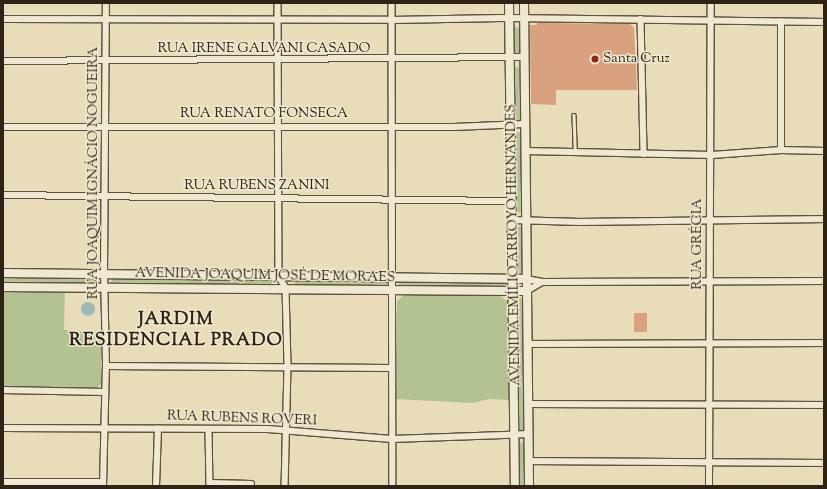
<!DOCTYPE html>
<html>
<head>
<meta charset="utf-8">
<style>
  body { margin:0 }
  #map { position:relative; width:827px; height:489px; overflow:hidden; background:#e8ddb8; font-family:"Sorts Mill Goudy",serif }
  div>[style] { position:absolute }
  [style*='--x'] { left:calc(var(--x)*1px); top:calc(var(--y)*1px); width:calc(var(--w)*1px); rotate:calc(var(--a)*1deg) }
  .green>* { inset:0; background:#b3c291 }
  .water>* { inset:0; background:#9bbab9 }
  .round { border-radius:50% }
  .building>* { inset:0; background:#d9a27e; transform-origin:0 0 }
  .roads { filter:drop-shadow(1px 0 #5c523e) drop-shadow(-1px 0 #5c523e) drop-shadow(0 1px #5c523e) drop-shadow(0 -1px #5c523e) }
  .lane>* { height:2.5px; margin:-1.25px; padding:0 1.25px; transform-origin:1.25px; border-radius:1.25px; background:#f0e9d1 }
  .street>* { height:5.5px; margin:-2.75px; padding:0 2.75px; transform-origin:2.75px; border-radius:2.75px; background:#f0e9d1 }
  .secondary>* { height:8px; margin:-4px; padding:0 4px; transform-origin:4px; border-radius:4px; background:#f0e9d1 }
  .dots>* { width:11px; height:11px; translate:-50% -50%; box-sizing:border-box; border:2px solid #f0e9d1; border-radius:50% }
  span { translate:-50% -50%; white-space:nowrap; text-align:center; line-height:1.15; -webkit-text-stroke:3px #f0e9d1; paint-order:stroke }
  .street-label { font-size:14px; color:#2e2315 }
  .poi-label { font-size:14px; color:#2e2315 }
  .left { translate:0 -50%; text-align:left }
  .district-label { font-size:18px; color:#2e2315; font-weight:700; letter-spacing:1px }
  .frame { position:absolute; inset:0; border:4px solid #2e2315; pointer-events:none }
</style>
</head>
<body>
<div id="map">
  <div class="green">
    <i style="clip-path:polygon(514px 26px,521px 29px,519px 56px,513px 54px,512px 29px)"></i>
    <i style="clip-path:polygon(514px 66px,521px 69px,522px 117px,520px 120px,516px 120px,513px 117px)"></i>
    <i style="clip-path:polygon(519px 132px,523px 136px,524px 210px,518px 214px,515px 211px,513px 137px,515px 133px)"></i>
    <i style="clip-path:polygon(520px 226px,523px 228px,524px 273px,521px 274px,516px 272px,516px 228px)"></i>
    <i style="clip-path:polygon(3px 277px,94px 278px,98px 282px,96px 284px,3px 283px)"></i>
    <i style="clip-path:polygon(114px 278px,273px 280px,274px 282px,270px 285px,114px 285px,111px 282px)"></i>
    <i style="clip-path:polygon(294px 280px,390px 280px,391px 285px,295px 286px)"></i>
    <i style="clip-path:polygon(399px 281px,506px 282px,507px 284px,506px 287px,399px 287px)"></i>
    <i style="clip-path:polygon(3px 290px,65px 291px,64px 330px,101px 332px,101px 384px,97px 388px,3px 387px)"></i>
    <i style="clip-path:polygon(405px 294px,501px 296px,508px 303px,509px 400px,489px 399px,473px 403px,396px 399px,397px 301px)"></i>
    <i style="clip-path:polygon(519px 297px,524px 299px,525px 429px,522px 431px,518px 429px,515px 300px)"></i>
    <i style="clip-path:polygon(522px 442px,525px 444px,526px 486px,519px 486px,518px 444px)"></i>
  </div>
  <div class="water">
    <i class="round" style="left:81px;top:302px;width:14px;height:14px"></i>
  </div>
  <div class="building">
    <i style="clip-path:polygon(537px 23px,630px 24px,634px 28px,637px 90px,556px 90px,556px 105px,531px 104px,530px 25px,537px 25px)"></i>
    <i style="left:634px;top:313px;width:13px;height:19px"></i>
  </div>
  <div class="roads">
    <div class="lane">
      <i style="--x:574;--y:115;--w:38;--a:88"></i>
    </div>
    <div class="street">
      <i style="--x:278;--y:3;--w:273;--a:89.8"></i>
      <i style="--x:279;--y:276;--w:14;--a:60"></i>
      <i style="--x:286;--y:288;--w:78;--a:88.5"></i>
      <i style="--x:288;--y:366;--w:120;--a:91.4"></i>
      <i style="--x:392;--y:3;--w:483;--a:89.9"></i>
      <i style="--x:3;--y:19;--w:389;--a:0.1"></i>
      <i style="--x:392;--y:20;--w:109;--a:-1.1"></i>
      <i style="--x:501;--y:18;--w:323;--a:0.7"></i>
      <i style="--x:641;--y:19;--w:135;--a:88.7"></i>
      <i style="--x:3;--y:61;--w:521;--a:-0.44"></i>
      <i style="--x:3;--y:127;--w:451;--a:0"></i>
      <i style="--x:454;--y:127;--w:70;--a:-2.5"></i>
      <i style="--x:781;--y:150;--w:128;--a:-90"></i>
      <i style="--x:526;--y:151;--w:186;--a:1.2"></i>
      <i style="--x:712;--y:155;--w:69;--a:-4.1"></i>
      <i style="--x:781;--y:150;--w:43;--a:1.3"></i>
      <i style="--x:3;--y:195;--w:509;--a:0.68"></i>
      <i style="--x:512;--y:220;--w:68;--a:1.7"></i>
      <i style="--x:580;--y:222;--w:244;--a:-0.7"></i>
      <i style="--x:527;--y:279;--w:15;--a:11"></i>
      <i style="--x:542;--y:282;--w:282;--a:-0.2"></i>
      <i style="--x:527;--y:291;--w:17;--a:-31"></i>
      <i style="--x:529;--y:344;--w:295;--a:-0.2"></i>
      <i style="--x:106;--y:366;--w:285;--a:0.4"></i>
      <i style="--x:3;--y:390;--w:102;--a:1.1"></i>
      <i style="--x:530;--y:404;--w:294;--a:0.2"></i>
      <i style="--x:3;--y:428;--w:265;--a:0.2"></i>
      <i style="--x:268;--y:429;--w:124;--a:4.6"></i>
      <i style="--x:392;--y:439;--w:136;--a:-2.1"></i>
      <i style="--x:209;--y:430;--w:56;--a:89"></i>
      <i style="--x:528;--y:461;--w:296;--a:0.4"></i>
      <i style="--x:3;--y:482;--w:100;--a:0"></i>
      <i style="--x:210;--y:483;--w:41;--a:1.4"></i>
      <i style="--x:103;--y:486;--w:120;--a:-88.6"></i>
      <i style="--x:106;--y:366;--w:92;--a:-91.2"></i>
      <i style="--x:104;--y:274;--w:271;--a:-89.6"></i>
      <i style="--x:156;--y:486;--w:57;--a:-88"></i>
      <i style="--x:709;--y:486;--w:483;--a:-89.8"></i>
    </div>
    <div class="secondary">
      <i style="--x:509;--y:3;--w:483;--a:89.3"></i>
      <i style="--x:524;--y:3;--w:483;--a:89.4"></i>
      <i style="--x:3;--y:273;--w:524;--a:0.66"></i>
      <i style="--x:3;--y:287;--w:524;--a:0.44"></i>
    </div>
  </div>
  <div class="dots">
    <i style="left:595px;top:59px;background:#8f2418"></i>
  </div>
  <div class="street-label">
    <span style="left:264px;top:49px">RUA IRENE GALVANI CASADO</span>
    <span style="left:264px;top:114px">RUA RENATO FONSECA</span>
    <span style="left:94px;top:173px;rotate:-90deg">RUA JOAQUIM IGNÁCIO NOGUEIRA</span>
    <span style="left:257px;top:186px">RUA RUBENS ZANINI</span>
    <span style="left:698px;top:244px;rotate:-90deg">RUA GRÉCIA</span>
    <span style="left:514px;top:245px;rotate:-91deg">AVENIDA EMÍLIO ARROYO HERNANDES</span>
    <span style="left:265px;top:276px;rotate:1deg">AVENIDA JOAQUIM JOSÉ DE MORAES</span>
    <span style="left:242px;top:419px;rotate:2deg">RUA RUBENS ROVERI</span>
  </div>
  <div class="poi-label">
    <span class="left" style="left:603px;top:59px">Santa Cruz</span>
  </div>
  <div class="district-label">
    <span style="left:176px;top:331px">JARDIM<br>RESIDENCIAL PRADO</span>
  </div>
  <div class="frame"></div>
</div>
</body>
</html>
